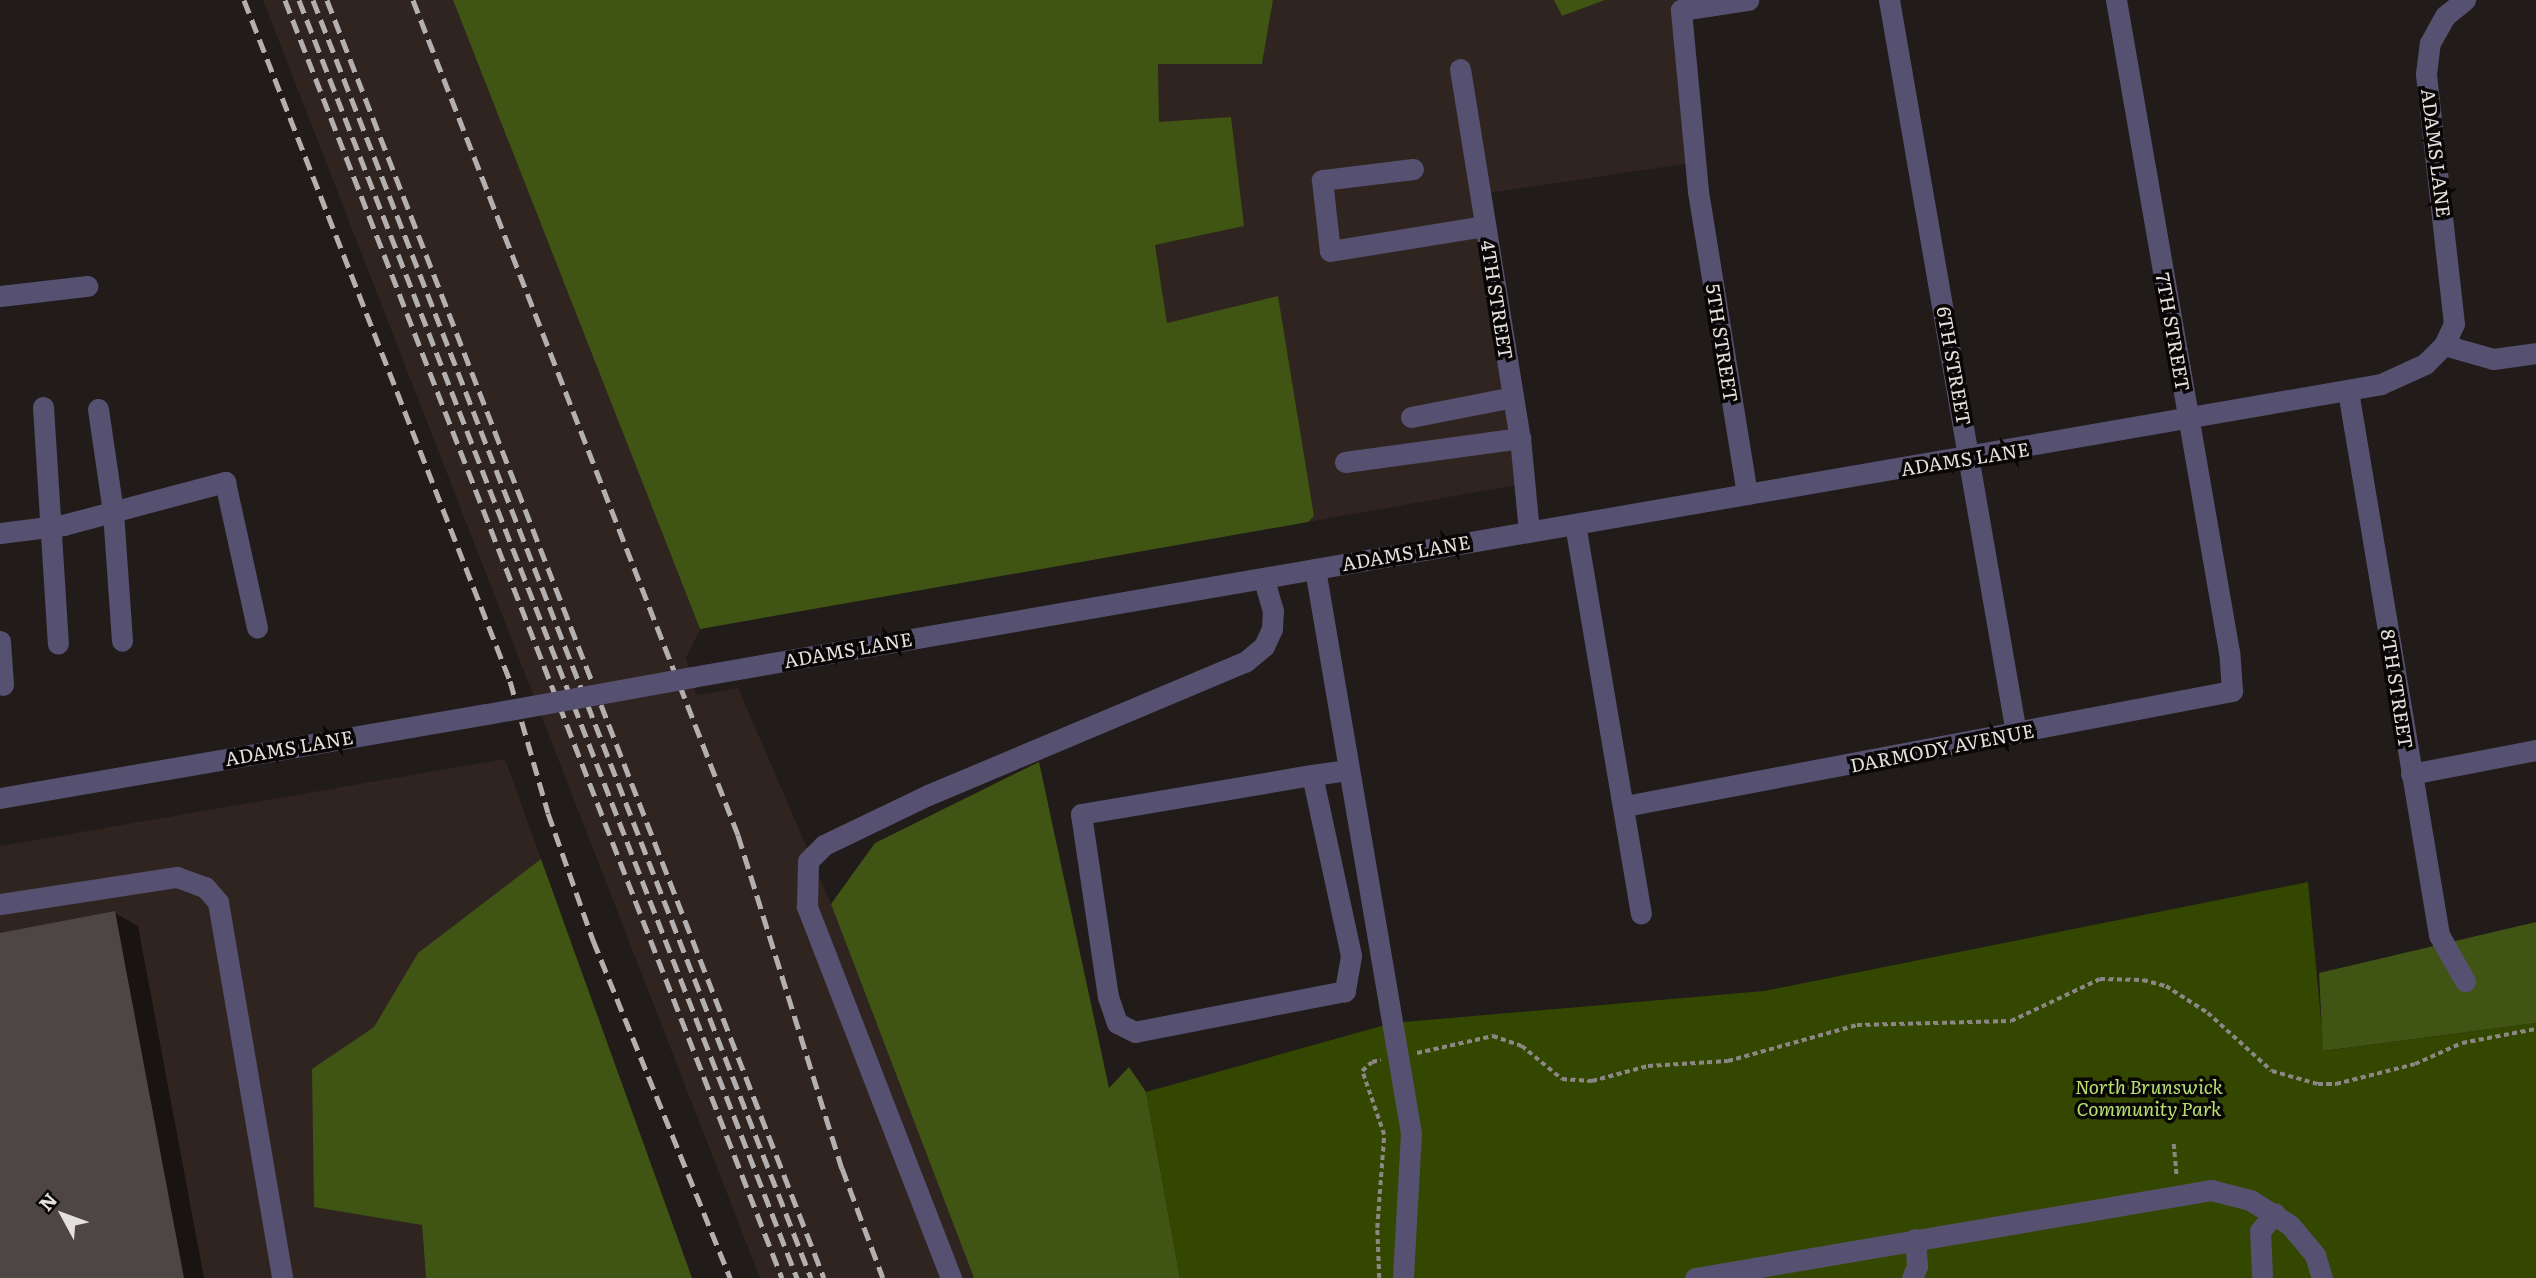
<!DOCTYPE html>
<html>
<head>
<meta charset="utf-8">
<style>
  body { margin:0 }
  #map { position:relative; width:2536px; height:1278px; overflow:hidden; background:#211c1a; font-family:Literata,serif }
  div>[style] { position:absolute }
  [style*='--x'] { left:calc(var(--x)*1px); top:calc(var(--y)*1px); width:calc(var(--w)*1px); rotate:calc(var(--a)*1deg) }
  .built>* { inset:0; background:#302420 }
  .green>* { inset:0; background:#344700 }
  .forest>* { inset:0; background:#405414 }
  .shadow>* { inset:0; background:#0007 }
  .building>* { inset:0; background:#4d4644 }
  .path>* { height:3.5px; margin-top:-1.75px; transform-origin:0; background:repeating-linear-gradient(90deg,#8b8785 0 5px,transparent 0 8.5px) }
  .minor>* { height:21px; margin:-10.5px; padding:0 10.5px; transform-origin:10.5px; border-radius:10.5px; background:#575171 }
  .rail>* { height:5px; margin-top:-2.5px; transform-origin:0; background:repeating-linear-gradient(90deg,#b4b0af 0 14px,transparent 0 21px) }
  .minor-bridge>* { height:21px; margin:-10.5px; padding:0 10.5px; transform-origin:10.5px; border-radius:10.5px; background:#575171 }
  span { translate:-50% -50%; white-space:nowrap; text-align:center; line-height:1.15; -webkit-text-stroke:7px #090706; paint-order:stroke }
  .street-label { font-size:19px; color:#e4e0df }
  .park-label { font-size:19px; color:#bae072; font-style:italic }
  .north { position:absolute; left:28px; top:1180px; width:70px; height:70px; -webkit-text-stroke:5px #090706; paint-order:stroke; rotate:311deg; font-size:19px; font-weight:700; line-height:28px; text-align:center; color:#e4e0df }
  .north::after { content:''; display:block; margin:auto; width:24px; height:32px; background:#e4e0df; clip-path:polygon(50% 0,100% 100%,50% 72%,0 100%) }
</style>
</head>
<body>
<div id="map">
  <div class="built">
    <i style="clip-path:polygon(263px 0,453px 0,700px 629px,686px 657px,696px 695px,738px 688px,831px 904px,974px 1278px,760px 1278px)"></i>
    <i style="clip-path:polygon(1273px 0,1554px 0,1562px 16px,1605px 0,1681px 0,1698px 162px,1481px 194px,1527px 483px,1308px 522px,1314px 516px,1278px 297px,1167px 323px,1155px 245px,1243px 226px,1159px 122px,1158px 64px,1262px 64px)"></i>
    <i style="clip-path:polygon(505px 759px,541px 859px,418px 953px,374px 1027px,312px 1069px,422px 1225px,426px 1278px,0 1278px,0 846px)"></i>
  </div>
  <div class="green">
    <i style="clip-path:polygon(2308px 882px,2324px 1051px,2536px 1023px,2536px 1278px,1180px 1278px,1146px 1092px,1392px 1023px,1764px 991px)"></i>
  </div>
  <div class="forest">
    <i style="clip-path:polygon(453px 0,1273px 0,1262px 64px,1158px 64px,1159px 122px,1231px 117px,1244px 226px,1155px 245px,1167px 323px,1278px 296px,1314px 516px,1308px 522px,700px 629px)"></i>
    <i style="clip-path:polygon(1554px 0,1605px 0,1562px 16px)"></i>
    <i style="clip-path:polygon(1039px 762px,1109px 1088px,1129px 1067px,1146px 1092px,1180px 1278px,974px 1278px,831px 904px,875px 843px)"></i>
    <i style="clip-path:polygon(541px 859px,692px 1278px,426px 1278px,422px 1225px,314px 1207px,312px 1069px,374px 1027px,418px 953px)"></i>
    <i style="clip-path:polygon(2536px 922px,2536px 1023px,2323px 1051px,2319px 973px)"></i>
  </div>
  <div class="shadow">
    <i style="clip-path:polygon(115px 913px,138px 926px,204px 1278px,0 1278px,0 935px)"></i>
  </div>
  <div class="building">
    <i style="clip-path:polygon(115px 911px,184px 1278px,0 1278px,0 933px)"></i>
  </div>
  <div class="path">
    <i style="--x:1417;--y:1053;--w:78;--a:-12.6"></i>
    <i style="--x:1493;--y:1036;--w:31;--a:19"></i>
    <i style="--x:1522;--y:1046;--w:52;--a:39.5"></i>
    <i style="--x:1562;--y:1079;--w:30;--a:4"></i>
    <i style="--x:1592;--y:1081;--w:58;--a:-15"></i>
    <i style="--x:1648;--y:1066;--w:80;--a:-3.6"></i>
    <i style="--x:1728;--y:1061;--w:134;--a:-15.6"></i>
    <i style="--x:1857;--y:1025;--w:154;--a:-1.5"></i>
    <i style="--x:2011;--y:1021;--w:98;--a:-25.3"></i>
    <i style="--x:2100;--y:979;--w:43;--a:1.3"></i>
    <i style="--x:2143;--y:980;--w:24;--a:15"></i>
    <i style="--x:2166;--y:986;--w:50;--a:32.7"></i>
    <i style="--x:2208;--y:1013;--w:86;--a:42.2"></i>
    <i style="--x:2272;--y:1071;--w:48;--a:15.8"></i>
    <i style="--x:2318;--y:1084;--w:18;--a:0"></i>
    <i style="--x:2336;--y:1084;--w:81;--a:-14.2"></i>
    <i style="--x:2415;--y:1064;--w:51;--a:-24.1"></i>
    <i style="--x:2462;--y:1043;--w:75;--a:-10.7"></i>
    <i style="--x:2174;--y:1144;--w:33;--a:85"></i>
    <i style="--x:1379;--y:1278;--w:50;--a:-92.3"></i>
    <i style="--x:1377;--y:1228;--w:93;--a:-85.7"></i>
    <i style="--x:1384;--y:1135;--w:68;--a:-109"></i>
    <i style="--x:1362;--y:1071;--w:13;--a:-42"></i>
    <i style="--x:1372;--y:1062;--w:9;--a:-13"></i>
  </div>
  <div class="minor">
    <i style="--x:1889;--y:0;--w:744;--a:80.17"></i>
    <i style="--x:1460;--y:69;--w:374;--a:80.8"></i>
    <i style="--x:1520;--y:438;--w:94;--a:84.5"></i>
    <i style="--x:1413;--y:169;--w:92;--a:173.1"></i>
    <i style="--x:1322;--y:180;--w:71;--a:83.6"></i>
    <i style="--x:1330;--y:251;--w:157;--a:-9.2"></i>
    <i style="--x:0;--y:296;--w:88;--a:-6.6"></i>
    <i style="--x:2444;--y:345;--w:51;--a:15.9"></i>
    <i style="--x:2493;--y:359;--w:43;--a:-7.9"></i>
    <i style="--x:2348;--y:391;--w:552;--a:80.5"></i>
    <i style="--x:2439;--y:935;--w:53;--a:60.5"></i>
    <i style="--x:43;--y:407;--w:237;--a:86.4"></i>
    <i style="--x:98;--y:409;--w:104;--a:81.7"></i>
    <i style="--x:113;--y:512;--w:129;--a:86"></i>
    <i style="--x:1411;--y:417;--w:104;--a:-11.1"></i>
    <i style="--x:1345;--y:462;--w:177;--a:-7.8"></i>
    <i style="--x:1747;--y:494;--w:307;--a:-99.2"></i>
    <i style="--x:1698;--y:191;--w:182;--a:-95.4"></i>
    <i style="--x:1681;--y:10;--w:68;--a:-8.5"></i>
    <i style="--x:1575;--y:524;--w:395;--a:80.4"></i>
    <i style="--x:0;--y:533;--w:64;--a:-7.2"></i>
    <i style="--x:63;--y:525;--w:168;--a:-14.9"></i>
    <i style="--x:225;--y:482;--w:149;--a:77.6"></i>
    <i style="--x:1315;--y:569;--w:572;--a:80.34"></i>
    <i style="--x:1411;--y:1133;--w:145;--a:93.2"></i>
    <i style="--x:0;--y:641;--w:44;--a:86.1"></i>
    <i style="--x:692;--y:677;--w:1714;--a:-9.84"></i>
    <i style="--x:2381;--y:384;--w:48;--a:-24.4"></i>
    <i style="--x:2425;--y:364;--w:27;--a:-45"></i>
    <i style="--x:2444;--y:345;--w:23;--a:-65"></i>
    <i style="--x:2454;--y:324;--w:252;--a:-96.4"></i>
    <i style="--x:2426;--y:74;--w:31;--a:-83"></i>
    <i style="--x:2430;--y:43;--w:31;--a:-61"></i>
    <i style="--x:2445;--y:16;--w:26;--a:-39"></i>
    <i style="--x:2411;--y:774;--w:127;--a:-10.9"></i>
    <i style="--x:1312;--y:775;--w:185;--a:77.8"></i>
    <i style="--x:1351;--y:956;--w:36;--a:100"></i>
    <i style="--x:1345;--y:991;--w:214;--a:169"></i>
    <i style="--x:1135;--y:1032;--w:20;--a:-153"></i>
    <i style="--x:1117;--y:1023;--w:28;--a:-109"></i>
    <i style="--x:1108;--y:997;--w:185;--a:-98.4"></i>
    <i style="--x:1081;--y:814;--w:234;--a:-9.6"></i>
    <i style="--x:1312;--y:775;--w:36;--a:-8"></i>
    <i style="--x:0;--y:798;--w:494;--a:-9.8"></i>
    <i style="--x:1625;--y:806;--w:618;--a:-10.73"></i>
    <i style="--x:2232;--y:691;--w:39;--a:-94"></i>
    <i style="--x:2229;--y:652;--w:662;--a:-99.83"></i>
    <i style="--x:0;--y:904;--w:179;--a:-8.7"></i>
    <i style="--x:177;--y:877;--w:30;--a:20"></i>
    <i style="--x:205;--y:887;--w:20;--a:49"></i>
    <i style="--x:218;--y:902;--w:381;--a:80.3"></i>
    <i style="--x:2262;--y:1274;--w:43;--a:-92.7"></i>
    <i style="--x:2260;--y:1231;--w:23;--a:-50"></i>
    <i style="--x:951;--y:1278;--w:399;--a:-111.2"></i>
    <i style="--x:807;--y:906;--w:45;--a:-88.7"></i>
    <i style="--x:808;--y:861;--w:23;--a:-45"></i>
    <i style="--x:824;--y:845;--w:115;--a:-25.7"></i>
    <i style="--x:928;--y:795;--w:344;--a:-22.8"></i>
    <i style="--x:1245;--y:662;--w:25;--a:-40"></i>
    <i style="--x:1264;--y:646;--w:19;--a:-65"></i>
    <i style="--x:1272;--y:629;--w:18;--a:-87"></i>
    <i style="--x:1273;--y:611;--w:33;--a:-106"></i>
    <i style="--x:1695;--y:1278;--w:523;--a:-9.68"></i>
    <i style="--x:2211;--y:1190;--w:40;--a:14.4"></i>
    <i style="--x:2250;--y:1200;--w:47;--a:32"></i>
    <i style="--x:2290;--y:1225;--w:39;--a:50"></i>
    <i style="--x:2315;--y:1255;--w:24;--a:73"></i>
    <i style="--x:1912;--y:1278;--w:13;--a:-67"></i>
    <i style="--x:1917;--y:1266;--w:27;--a:-94"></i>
  </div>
  <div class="rail">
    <i style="--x:244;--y:0;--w:731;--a:68.66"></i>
    <i style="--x:510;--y:681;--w:137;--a:73.9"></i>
    <i style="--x:548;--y:813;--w:135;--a:70.5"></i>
    <i style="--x:593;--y:940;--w:365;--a:67.9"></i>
    <i style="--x:285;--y:0;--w:1371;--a:68.75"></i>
    <i style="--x:299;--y:0;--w:1372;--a:68.71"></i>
    <i style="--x:313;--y:0;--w:1372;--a:68.71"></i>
    <i style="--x:327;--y:0;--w:1371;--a:68.75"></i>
    <i style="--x:413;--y:0;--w:896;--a:68.73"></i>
    <i style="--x:738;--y:835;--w:349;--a:72.7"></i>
    <i style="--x:842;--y:1168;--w:117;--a:69.6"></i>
  </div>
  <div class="minor-bridge">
    <i style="--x:487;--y:714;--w:208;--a:-10.2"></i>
  </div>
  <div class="street-label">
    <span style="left:2436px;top:153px;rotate:83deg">ADAMS LANE</span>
    <span style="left:1497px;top:300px;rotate:81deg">4TH STREET</span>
    <span style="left:2173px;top:332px;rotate:80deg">7TH STREET</span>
    <span style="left:1722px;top:343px;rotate:81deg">5TH STREET</span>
    <span style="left:1954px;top:366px;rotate:80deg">6TH STREET</span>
    <span style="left:1965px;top:459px;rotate:-9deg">ADAMS LANE</span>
    <span style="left:1406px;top:553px;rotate:-10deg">ADAMS LANE</span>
    <span style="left:848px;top:650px;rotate:-10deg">ADAMS LANE</span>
    <span style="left:2397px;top:689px;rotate:81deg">8TH STREET</span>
    <span style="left:289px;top:748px;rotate:-10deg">ADAMS LANE</span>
    <span style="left:1942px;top:748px;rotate:-11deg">DARMODY AVENUE</span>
  </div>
  <div class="park-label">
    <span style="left:2149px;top:1098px">North Brunswick<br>Community Park</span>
  </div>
  <div class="north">N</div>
</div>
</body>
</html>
